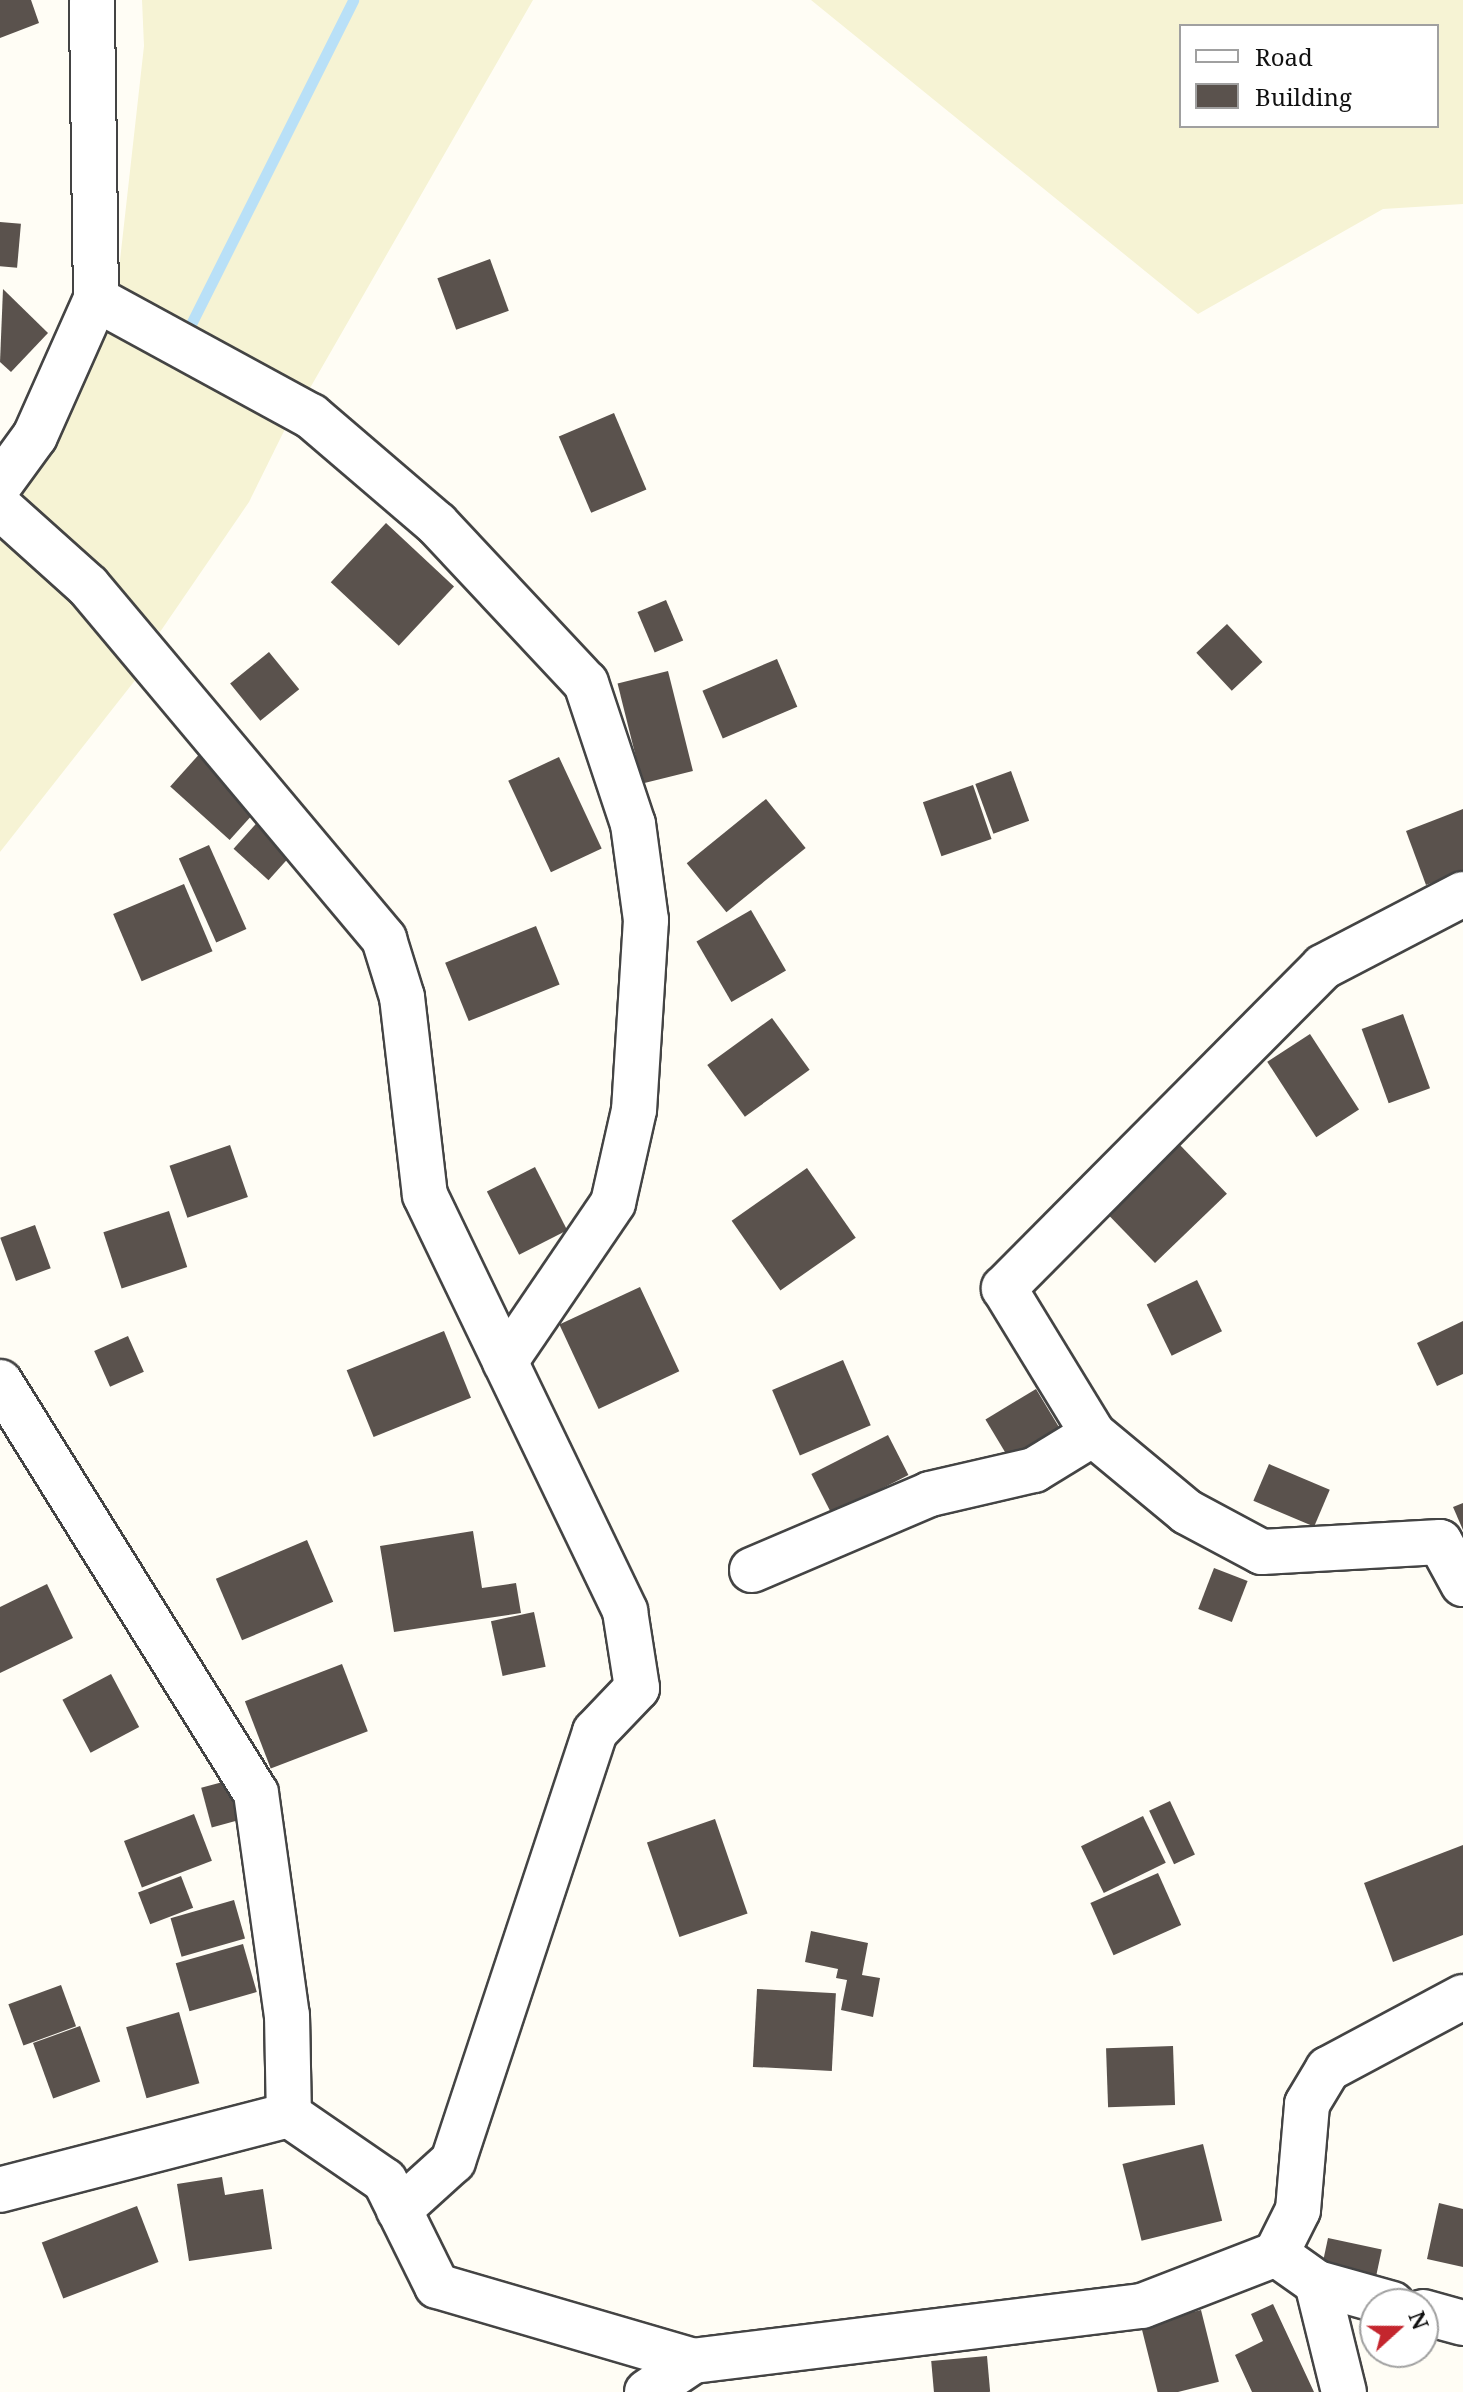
<!DOCTYPE html>
<html>
<head>
<meta charset="utf-8">
<style>
  body { margin:0 }
  #map { position:relative; width:1463px; height:2392px; overflow:hidden; background:#fffdf5; font-family:"Noto Serif",serif }
  div>[style] { position:absolute }
  [style*='--x'] { left:calc(var(--x)*1px); top:calc(var(--y)*1px); width:calc(var(--w)*1px); rotate:calc(var(--a)*1deg) }
  .farmland>* { inset:0; background:#f6f3d4 }
  .stream>* { height:11px; margin:-5.5px; padding:0 5.5px; transform-origin:5.5px; border-radius:5.5px; background:#b9e0f7 }
  .building>* { inset:0; background:#5a524d; transform-origin:0 0 }
  .roads { filter:drop-shadow(2px 0 #444) drop-shadow(-2px 0 #444) drop-shadow(0 2px #444) drop-shadow(0 -2px #444) }
  .minor>* { height:44px; margin:-22px; padding:0 22px; transform-origin:22px; border-radius:22px; background:#fff }
  span { translate:-50% -50%; white-space:nowrap; text-align:center; line-height:1.15; -webkit-text-stroke:8px #fff; paint-order:stroke }
  .legend { position:absolute; left:1179px; top:24px; width:260px; height:104px; box-sizing:border-box; background:#fff; border:2px solid #a0a0a0; margin:0; padding:10px 14px; list-style:none; font-size:24px; color:#111 }
  .legend li { display:flex; align-items:center; gap:16px; height:40px }
  .legend b { width:40px; border:2px solid #a0a0a0 }
  .north { position:absolute; left:1359px; top:2288px; width:80px; height:80px; box-sizing:border-box; background:#fff; border:2px solid #a0a0a0; border-radius:50%; rotate:69deg; font-size:22px; font-weight:700; line-height:32px; text-align:center; color:#111 }
  .north::after { content:''; display:block; margin:auto; width:28px; height:36px; background:#c4262e; clip-path:polygon(50% 0,100% 100%,50% 72%,0 100%) }
</style>
</head>
<body>
<div id="map">
  <div class="farmland">
    <i style="clip-path:polygon(142px 0,533px 0,310px 388px,117px 287px,144px 46px)"></i>
    <i style="clip-path:polygon(evenodd,811px 0,1463px 0,1463px 204px,1383px 209px,1198px 314px,811px 0,1437px 26px,1437px 126px,1181px 126px,1181px 26px,1437px 26px)"></i>
    <i style="clip-path:polygon(106px 316px,288px 423px,249px 502px,160px 632px,15px 497px)"></i>
    <i style="clip-path:polygon(0 533px,68px 585px,140px 674px,0 852px)"></i>
  </div>
  <div class="stream">
    <i style="--x:188;--y:330;--w:369;--a:-63.4"></i>
  </div>
  <div class="building">
    <i style="clip-path:polygon(0 0,31px 0,39px 23px,0 38px)"></i>
    <i style="left:0;top:222px;width:21px;height:44px;rotate:5deg"></i>
    <i style="left:490px;top:259px;width:55px;height:56px;rotate:70deg"></i>
    <i style="clip-path:polygon(3px 289px,48px 333px,11px 372px,0 362px)"></i>
    <i style="left:614px;top:413px;width:83px;height:60px;rotate:67deg"></i>
    <i style="left:386px;top:523px;width:93px;height:81px;rotate:43deg"></i>
    <i style="left:666px;top:600px;width:44px;height:31px;rotate:67deg"></i>
    <i style="left:1227px;top:624px;width:52px;height:42px;rotate:47deg"></i>
    <i style="left:269px;top:652px;width:48px;height:50px;rotate:51deg"></i>
    <i style="left:777px;top:659px;width:52px;height:81px;rotate:67deg"></i>
    <i style="left:668px;top:671px;width:103px;height:52px;rotate:76deg"></i>
    <i style="left:203px;top:750px;width:80px;height:49px;rotate:42deg"></i>
    <i style="left:559px;top:757px;width:101px;height:56px;rotate:65deg"></i>
    <i style="left:1011px;top:771px;width:53px;height:38px;rotate:70deg"></i>
    <i style="left:973px;top:785px;width:57px;height:53px;rotate:71deg"></i>
    <i style="left:766px;top:799px;width:63px;height:102px;rotate:51deg"></i>
    <i style="clip-path:polygon(1463px 809px,1463px 871px,1426px 885px,1406px 831px)"></i>
    <i style="left:263px;top:816px;width:47px;height:44px;rotate:42deg"></i>
    <i style="left:209px;top:845px;width:92px;height:33px;rotate:66deg"></i>
    <i style="left:184px;top:884px;width:73px;height:77px;rotate:67deg"></i>
    <i style="left:751px;top:910px;width:70px;height:63px;rotate:60deg"></i>
    <i style="left:536px;top:926px;width:63px;height:98px;rotate:68deg"></i>
    <i style="left:1403px;top:1014px;width:79px;height:44px;rotate:70deg"></i>
    <i style="left:772px;top:1018px;width:64px;height:80px;rotate:54deg"></i>
    <i style="left:1310px;top:1034px;width:90px;height:51px;rotate:57deg"></i>
    <i style="left:1179px;top:1144px;width:69px;height:100px;rotate:46deg"></i>
    <i style="left:230px;top:1145px;width:55px;height:64px;rotate:71deg"></i>
    <i style="left:535px;top:1167px;width:71px;height:54px;rotate:63deg"></i>
    <i style="left:807px;top:1168px;width:85px;height:92px;rotate:55deg"></i>
    <i style="left:169px;top:1211px;width:59px;height:69px;rotate:72deg"></i>
    <i style="left:35px;top:1225px;width:46px;height:37px;rotate:70deg"></i>
    <i style="left:1197px;top:1280px;width:57px;height:56px;rotate:64deg"></i>
    <i style="left:640px;top:1287px;width:93px;height:89px;rotate:65deg"></i>
    <i style="clip-path:polygon(1463px 1321px,1463px 1374px,1437px 1386px,1417px 1343px)"></i>
    <i style="left:444px;top:1331px;width:72px;height:105px;rotate:68deg"></i>
    <i style="left:128px;top:1336px;width:39px;height:37px;rotate:66deg"></i>
    <i style="left:843px;top:1360px;width:71px;height:77px;rotate:67deg"></i>
    <i style="left:1036px;top:1389px;width:50px;height:59px;rotate:59deg"></i>
    <i style="left:888px;top:1435px;width:45px;height:86px;rotate:63deg"></i>
    <i style="left:1269px;top:1464px;width:66px;height:40px;rotate:23deg"></i>
    <i style="clip-path:polygon(1463px 1503px,1463px 1530px,1453px 1507px)"></i>
    <i style="clip-path:polygon(473px 1531px,482px 1588px,516px 1583px,521px 1613px,394px 1632px,380px 1546px)"></i>
    <i style="left:307px;top:1540px;width:67px;height:99px;rotate:67deg"></i>
    <i style="left:1214px;top:1568px;width:36px;height:44px;rotate:21deg"></i>
    <i style="clip-path:polygon(47px 1584px,73px 1638px,0 1673px,0 1607px)"></i>
    <i style="left:534px;top:1612px;width:56px;height:44px;rotate:78deg"></i>
    <i style="left:342px;top:1664px;width:72px;height:104px;rotate:69deg"></i>
    <i style="left:111px;top:1674px;width:60px;height:55px;rotate:62deg"></i>
    <i style="left:234px;top:1779px;width:41px;height:34px;rotate:75deg"></i>
    <i style="left:1170px;top:1801px;width:59px;height:23px;rotate:65deg"></i>
    <i style="left:194px;top:1814px;width:50px;height:75px;rotate:69deg"></i>
    <i style="left:1143px;top:1816px;width:52px;height:69px;rotate:64deg"></i>
    <i style="left:715px;top:1819px;width:100px;height:72px;rotate:71deg"></i>
    <i style="clip-path:polygon(1463px 1845px,1463px 1935px,1393px 1962px,1364px 1883px)"></i>
    <i style="left:1158px;top:1873px;width:57px;height:74px;rotate:66deg"></i>
    <i style="left:181px;top:1876px;width:34px;height:46px;rotate:69deg"></i>
    <i style="left:234px;top:1900px;width:40px;height:66px;rotate:74deg"></i>
    <i style="clip-path:polygon(811px 1931px,868px 1943px,862px 1975px,880px 1978px,873px 2017px,841px 2010px,847px 1980px,836px 1978px,838px 1969px,805px 1962px)"></i>
    <i style="left:243px;top:1944px;width:50px;height:70px;rotate:74deg"></i>
    <i style="left:61px;top:1985px;width:44px;height:56px;rotate:70deg"></i>
    <i style="left:757px;top:1989px;width:79px;height:78px;rotate:3deg"></i>
    <i style="left:179px;top:2012px;width:74px;height:55px;rotate:74deg"></i>
    <i style="left:80px;top:2026px;width:59px;height:50px;rotate:70deg"></i>
    <i style="left:1173px;top:2046px;width:59px;height:67px;rotate:88deg"></i>
    <i style="left:1203px;top:2144px;width:79px;height:83px;rotate:76deg"></i>
    <i style="clip-path:polygon(222px 2177px,225px 2195px,263px 2189px,272px 2249px,189px 2261px,177px 2184px)"></i>
    <i style="clip-path:polygon(1439px 2203px,1463px 2209px,1463px 2267px,1427px 2259px)"></i>
    <i style="left:137px;top:2206px;width:60px;height:102px;rotate:69deg"></i>
    <i style="left:1328px;top:2238px;width:55px;height:33px;rotate:12deg"></i>
    <i style="clip-path:polygon(1273px 2304px,1314px 2392px,1252px 2392px,1235px 2355px,1263px 2341px,1251px 2314px)"></i>
    <i style="left:1201px;top:2310px;width:74px;height:62px;rotate:76deg"></i>
    <i style="left:987px;top:2356px;width:36px;height:56px;rotate:85deg"></i>
  </div>
  <div class="roads">
    <div class="minor">
      <i style="--x:96;--y:299;--w:245;--a:28.6"></i>
      <i style="--x:311;--y:416;--w:166;--a:40.6"></i>
      <i style="--x:437;--y:524;--w:218;--a:46.9"></i>
      <i style="--x:586;--y:683;--w:149;--a:71.6"></i>
      <i style="--x:633;--y:824;--w:97;--a:82.3"></i>
      <i style="--x:646;--y:920;--w:190;--a:93.6"></i>
      <i style="--x:634;--y:1110;--w:95;--a:102.7"></i>
      <i style="--x:613;--y:1203;--w:192;--a:124.2"></i>
      <i style="--x:0;--y:484;--w:59;--a:-53.9"></i>
      <i style="--x:35;--y:436;--w:150;--a:-66"></i>
      <i style="--x:96;--y:299;--w:299;--a:-90.8"></i>
      <i style="--x:0;--y:507;--w:118;--a:41.9"></i>
      <i style="--x:88;--y:586;--w:461;--a:50"></i>
      <i style="--x:384;--y:939;--w:61;--a:72.8"></i>
      <i style="--x:402;--y:997;--w:199;--a:83.4"></i>
      <i style="--x:425;--y:1195;--w:462;--a:64.3"></i>
      <i style="--x:625;--y:1611;--w:78;--a:81.1"></i>
      <i style="--x:637;--y:1688;--w:61;--a:133.7"></i>
      <i style="--x:595;--y:1732;--w:452;--a:108.3"></i>
      <i style="--x:453;--y:2161;--w:73;--a:137.8"></i>
      <i style="--x:1463;--y:894;--w:158;--a:152.5"></i>
      <i style="--x:1323;--y:967;--w:453;--a:134.8"></i>
      <i style="--x:1004;--y:1288;--w:171;--a:58.6"></i>
      <i style="--x:1093;--y:1434;--w:122;--a:39.7"></i>
      <i style="--x:1187;--y:1512;--w:85;--a:28.1"></i>
      <i style="--x:1262;--y:1552;--w:178;--a:-3.2"></i>
      <i style="--x:1440;--y:1542;--w:48;--a:61.3"></i>
      <i style="--x:0;--y:1382;--w:484;--a:58.1"></i>
      <i style="--x:256;--y:1793;--w:224;--a:82.1"></i>
      <i style="--x:287;--y:2015;--w:100;--a:88.9"></i>
      <i style="--x:289;--y:2115;--w:299;--a:165.5"></i>
      <i style="--x:752;--y:1570;--w:194;--a:-23.1"></i>
      <i style="--x:930;--y:1494;--w:107;--a:-13"></i>
      <i style="--x:1034;--y:1470;--w:69;--a:-31.4"></i>
      <i style="--x:289;--y:2115;--w:116;--a:34.5"></i>
      <i style="--x:385;--y:2181;--w:117;--a:63.7"></i>
      <i style="--x:437;--y:2286;--w:267;--a:16.3"></i>
      <i style="--x:1276;--y:2254;--w:50;--a:35.3"></i>
      <i style="--x:1317;--y:2283;--w:78;--a:15.6"></i>
      <i style="--x:1317;--y:2283;--w:112;--a:76.1"></i>
      <i style="--x:1423;--y:2312;--w:41;--a:15.4"></i>
      <i style="--x:647;--y:2392;--w:55;--a:-34"></i>
      <i style="--x:693;--y:2361;--w:452;--a:-7"></i>
      <i style="--x:1142;--y:2306;--w:144;--a:-21.2"></i>
      <i style="--x:1276;--y:2254;--w:49;--a:-63.4"></i>
      <i style="--x:1298;--y:2210;--w:106;--a:-85.1"></i>
      <i style="--x:1307;--y:2104;--w:41;--a:-59"></i>
      <i style="--x:1328;--y:2069;--w:153;--a:-28.1"></i>
    </div>
  </div>
  <ul class="legend">
  <li><b style="height:10px;background:#fff"></b>Road</li>
  <li><b style="height:22px;background:#5a524d"></b>Building</li>
  </ul>
  <div class="north">N</div>
</div>
</body>
</html>
